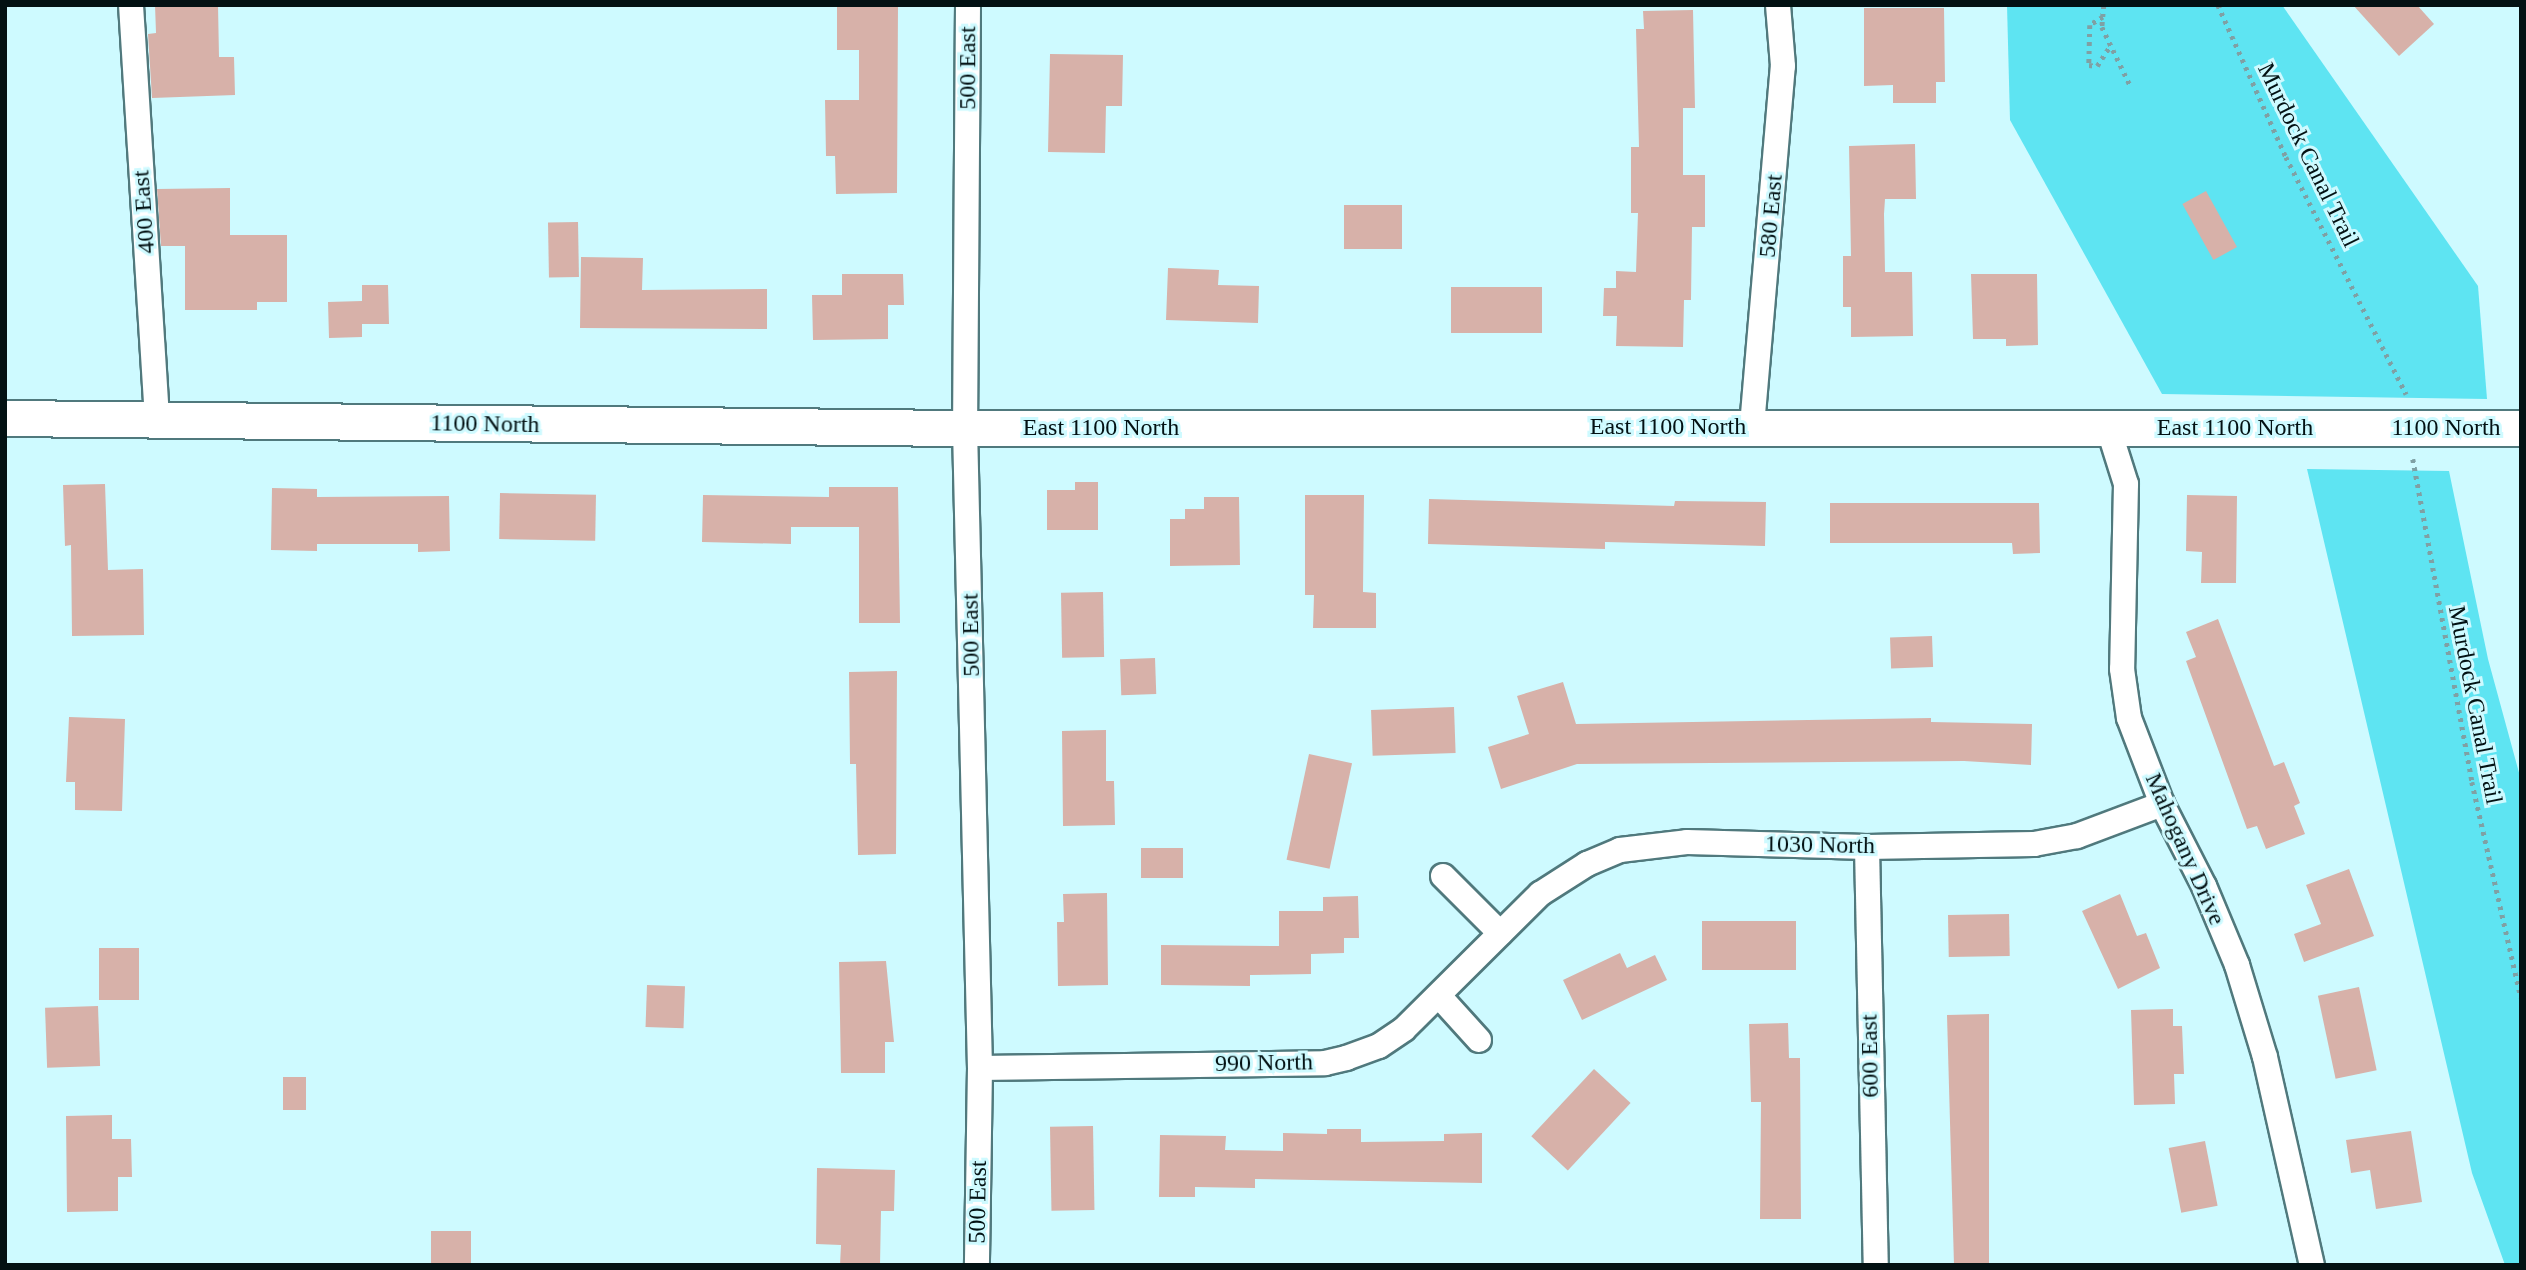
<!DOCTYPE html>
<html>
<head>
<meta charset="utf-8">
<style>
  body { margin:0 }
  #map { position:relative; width:2526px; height:1270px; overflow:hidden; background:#cefaff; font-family:"Times New Roman",serif }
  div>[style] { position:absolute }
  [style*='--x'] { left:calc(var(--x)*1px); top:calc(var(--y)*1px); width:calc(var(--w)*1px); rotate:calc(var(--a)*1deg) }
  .green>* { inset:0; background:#5ee4f2 }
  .building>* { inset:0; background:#d7b1a9; transform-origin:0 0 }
  .path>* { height:4.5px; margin-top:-2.25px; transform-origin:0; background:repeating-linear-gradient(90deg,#7fa0a4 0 3.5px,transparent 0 8.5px) }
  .roads { filter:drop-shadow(2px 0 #50797d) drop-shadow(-2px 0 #50797d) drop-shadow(0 2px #50797d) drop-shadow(0 -2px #50797d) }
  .street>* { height:24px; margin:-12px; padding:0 12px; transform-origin:12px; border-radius:12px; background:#fff }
  .secondary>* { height:35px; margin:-17.5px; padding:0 17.5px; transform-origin:17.5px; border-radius:17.5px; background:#fff }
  span { translate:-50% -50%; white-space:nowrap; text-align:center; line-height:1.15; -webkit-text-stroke:6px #cefaff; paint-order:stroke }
  .street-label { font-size:24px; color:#031113 }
  .frame { position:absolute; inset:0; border:7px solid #031113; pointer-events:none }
</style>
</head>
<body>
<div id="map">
  <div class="green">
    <i style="clip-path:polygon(2007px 5px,2282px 5px,2478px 286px,2487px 399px,2162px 394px,2010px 120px)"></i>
    <i style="clip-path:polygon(2307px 469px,2449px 471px,2488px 659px,2521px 780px,2521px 1265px,2505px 1265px,2472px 1173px)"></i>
  </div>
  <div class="building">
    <i style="clip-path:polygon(155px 5px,218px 5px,219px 57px,234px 57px,235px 95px,152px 98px,148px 34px,156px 33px)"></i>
    <i style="clip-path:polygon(837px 5px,898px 5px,897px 193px,836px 194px,835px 156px,826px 156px,825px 100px,859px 100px,859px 50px,837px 50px)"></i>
    <i style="clip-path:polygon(2353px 5px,2417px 5px,2434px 24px,2399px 56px)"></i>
    <i style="clip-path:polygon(1864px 8px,1944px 8px,1945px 82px,1936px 82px,1936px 103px,1893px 103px,1893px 85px,1864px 86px)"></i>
    <i style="clip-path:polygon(1693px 10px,1695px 108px,1683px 108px,1683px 175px,1705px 175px,1705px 227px,1692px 227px,1691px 300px,1684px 300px,1683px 347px,1616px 346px,1617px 316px,1603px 316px,1604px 288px,1616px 288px,1616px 271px,1636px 272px,1638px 213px,1631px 213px,1631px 147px,1639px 147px,1636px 29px,1644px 29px,1643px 11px)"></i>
    <i style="clip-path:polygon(1050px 54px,1123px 55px,1122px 106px,1106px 106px,1105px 153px,1048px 152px)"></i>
    <i style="clip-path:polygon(1915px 144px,1916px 199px,1885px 199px,1884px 214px,1885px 272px,1912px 272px,1913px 336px,1851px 337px,1851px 307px,1843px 307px,1843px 256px,1851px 256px,1849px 146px)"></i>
    <i style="clip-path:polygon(230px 188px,230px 235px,287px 235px,287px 302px,257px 302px,257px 310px,185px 310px,185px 246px,161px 246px,157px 189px)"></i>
    <i style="left:2206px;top:191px;width:64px;height:27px;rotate:61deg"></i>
    <i style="left:1344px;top:205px;width:58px;height:44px"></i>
    <i style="left:578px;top:222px;width:55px;height:30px;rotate:89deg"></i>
    <i style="clip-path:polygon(581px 257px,643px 258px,642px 290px,767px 289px,767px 329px,580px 328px)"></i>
    <i style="clip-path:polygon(1168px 268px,1219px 270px,1218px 285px,1259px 286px,1258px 323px,1166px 320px)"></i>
    <i style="clip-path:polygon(842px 274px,903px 274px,904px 305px,888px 305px,888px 339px,813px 340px,812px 295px,842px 295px)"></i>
    <i style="clip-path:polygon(1971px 274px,2037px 274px,2038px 345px,2006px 346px,2006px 339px,1973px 339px)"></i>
    <i style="clip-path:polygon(362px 285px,388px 285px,389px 324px,362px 324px,362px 337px,329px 338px,328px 302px,362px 301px)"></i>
    <i style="left:1451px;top:287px;width:91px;height:46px"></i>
    <i style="clip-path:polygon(1075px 482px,1098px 482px,1098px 530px,1047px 530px,1047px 490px,1075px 490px)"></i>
    <i style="clip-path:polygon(105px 484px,108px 570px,143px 569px,144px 635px,72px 636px,71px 545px,65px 546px,63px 485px)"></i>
    <i style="clip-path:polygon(829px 487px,898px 487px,900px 623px,859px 623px,859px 527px,791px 527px,791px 544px,702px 542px,703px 495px,829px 497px)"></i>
    <i style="clip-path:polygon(272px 488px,317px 489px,317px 497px,449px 496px,450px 551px,418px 552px,418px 544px,317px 544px,317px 551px,271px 550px)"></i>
    <i style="left:500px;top:493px;width:96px;height:46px;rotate:1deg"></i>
    <i style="clip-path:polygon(1305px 495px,1364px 495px,1363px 592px,1376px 593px,1376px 628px,1313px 628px,1314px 595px,1305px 595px)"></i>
    <i style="clip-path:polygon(2187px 495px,2237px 496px,2236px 583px,2201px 583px,2202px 552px,2186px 551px)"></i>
    <i style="clip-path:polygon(1204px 497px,1239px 497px,1240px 565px,1170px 566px,1170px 519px,1185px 519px,1185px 509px,1204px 509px)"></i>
    <i style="clip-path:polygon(1429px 499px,1674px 506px,1675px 501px,1766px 502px,1765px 546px,1605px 542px,1605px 549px,1428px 544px)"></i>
    <i style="clip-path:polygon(1830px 503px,2039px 503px,2040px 553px,2013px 554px,2012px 543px,1830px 543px)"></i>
    <i style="left:1103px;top:592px;width:65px;height:42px;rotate:89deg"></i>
    <i style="clip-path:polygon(2218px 619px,2274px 766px,2284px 762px,2300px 803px,2294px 806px,2305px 834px,2266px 849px,2257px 826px,2247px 829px,2186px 661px,2196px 657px,2186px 632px)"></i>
    <i style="left:1932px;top:636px;width:31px;height:42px;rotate:88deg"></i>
    <i style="left:1155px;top:658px;width:36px;height:35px;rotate:88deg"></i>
    <i style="clip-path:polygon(897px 671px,896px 854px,858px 855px,856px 764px,850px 764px,849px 672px)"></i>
    <i style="clip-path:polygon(1563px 682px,1576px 724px,1931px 718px,1931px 722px,2032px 724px,2031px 765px,1964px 761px,1577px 764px,1501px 789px,1488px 747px,1529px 734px,1517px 696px)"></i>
    <i style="left:1454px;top:707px;width:46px;height:83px;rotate:88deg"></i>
    <i style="clip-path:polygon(69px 717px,125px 719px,122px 811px,75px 810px,75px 782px,66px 782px)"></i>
    <i style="clip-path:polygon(1106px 730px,1106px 781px,1114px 781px,1115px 825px,1063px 826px,1062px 731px)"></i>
    <i style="left:1309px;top:754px;width:44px;height:108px;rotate:12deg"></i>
    <i style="left:1141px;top:848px;width:42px;height:30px"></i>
    <i style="clip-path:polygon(2349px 869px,2374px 936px,2304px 962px,2294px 934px,2321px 924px,2306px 885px)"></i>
    <i style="clip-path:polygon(1107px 893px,1108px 985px,1058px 986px,1057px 922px,1064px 922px,1063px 894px)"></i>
    <i style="clip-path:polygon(2120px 894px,2137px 936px,2146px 933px,2160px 968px,2118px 989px,2082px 911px)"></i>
    <i style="clip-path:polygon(1358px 896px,1359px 938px,1344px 938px,1344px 953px,1311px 954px,1311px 974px,1250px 975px,1250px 986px,1161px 985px,1161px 945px,1279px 946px,1279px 911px,1323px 911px,1323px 897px)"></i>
    <i style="left:2009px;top:914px;width:42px;height:61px;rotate:89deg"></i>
    <i style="left:1796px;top:921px;width:49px;height:94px;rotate:90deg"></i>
    <i style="left:99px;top:948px;width:40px;height:52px"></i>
    <i style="clip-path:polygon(1620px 953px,1627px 968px,1655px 955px,1667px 980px,1582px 1020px,1563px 980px)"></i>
    <i style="clip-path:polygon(886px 961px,894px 1042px,885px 1042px,885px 1073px,841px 1073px,839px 962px)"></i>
    <i style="left:647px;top:985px;width:38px;height:42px;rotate:2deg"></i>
    <i style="left:2359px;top:987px;width:85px;height:42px;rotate:78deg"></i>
    <i style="left:98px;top:1006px;width:60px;height:53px;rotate:88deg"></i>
    <i style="clip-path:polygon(2173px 1009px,2173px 1026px,2182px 1026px,2184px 1074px,2174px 1074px,2175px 1104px,2134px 1105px,2131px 1010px)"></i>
    <i style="clip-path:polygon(1989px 1014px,1989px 1265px,1954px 1265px,1947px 1015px)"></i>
    <i style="clip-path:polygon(1788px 1023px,1789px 1058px,1800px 1058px,1801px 1219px,1760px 1219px,1761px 1102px,1751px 1102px,1749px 1024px)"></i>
    <i style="left:1594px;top:1069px;width:50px;height:92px;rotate:43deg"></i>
    <i style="left:283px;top:1077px;width:23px;height:33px"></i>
    <i style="clip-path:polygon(112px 1115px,112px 1139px,131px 1139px,132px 1177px,118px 1177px,118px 1211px,67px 1212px,66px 1116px)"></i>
    <i style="left:1093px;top:1126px;width:84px;height:43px;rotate:89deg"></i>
    <i style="clip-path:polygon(1327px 1129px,1361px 1129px,1361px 1142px,1444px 1141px,1444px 1134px,1482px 1133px,1482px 1183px,1255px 1179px,1255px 1188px,1195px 1187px,1195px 1197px,1159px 1197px,1160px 1135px,1226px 1136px,1225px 1150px,1283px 1151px,1283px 1133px,1327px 1134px)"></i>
    <i style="clip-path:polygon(2411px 1131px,2422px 1202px,2376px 1209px,2370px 1170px,2351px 1173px,2346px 1140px)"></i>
    <i style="left:2205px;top:1141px;width:66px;height:37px;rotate:79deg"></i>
    <i style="clip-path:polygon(817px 1168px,895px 1170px,894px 1211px,881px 1211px,880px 1265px,840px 1265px,841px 1245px,816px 1244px)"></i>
    <i style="left:431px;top:1231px;width:40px;height:34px"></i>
  </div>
  <div class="path">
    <i style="--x:2104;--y:5;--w:22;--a:95"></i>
    <i style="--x:2102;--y:27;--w:64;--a:64.2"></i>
    <i style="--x:2218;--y:5;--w:167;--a:65.9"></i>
    <i style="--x:2286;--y:157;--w:266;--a:63.1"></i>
    <i style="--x:2103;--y:17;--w:15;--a:148"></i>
    <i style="--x:2090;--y:25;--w:40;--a:91.4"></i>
    <i style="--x:2089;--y:65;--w:8;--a:7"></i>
    <i style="--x:2097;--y:66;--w:24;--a:-57"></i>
    <i style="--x:2413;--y:459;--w:328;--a:79.6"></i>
    <i style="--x:2472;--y:782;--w:221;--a:77.2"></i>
  </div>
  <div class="roads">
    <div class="street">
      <i style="--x:131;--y:5;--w:415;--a:86.4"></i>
      <i style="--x:968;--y:5;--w:423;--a:90.4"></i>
      <i style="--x:965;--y:428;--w:640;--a:88.66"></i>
      <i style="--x:980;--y:1068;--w:197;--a:90.9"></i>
      <i style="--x:1752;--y:426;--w:361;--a:-85.1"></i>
      <i style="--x:1783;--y:66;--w:61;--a:-94.7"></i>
      <i style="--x:2108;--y:427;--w:60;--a:72.5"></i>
      <i style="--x:2126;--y:484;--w:185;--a:91.2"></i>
      <i style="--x:2122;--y:669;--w:49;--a:81.9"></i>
      <i style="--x:2129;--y:718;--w:92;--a:69"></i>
      <i style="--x:2162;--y:804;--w:92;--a:62.9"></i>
      <i style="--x:2204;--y:886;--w:86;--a:67.3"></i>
      <i style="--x:2237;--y:965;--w:96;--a:73.1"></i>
      <i style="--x:2265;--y:1057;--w:213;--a:77.3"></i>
      <i style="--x:1867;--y:847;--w:418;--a:88.8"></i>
      <i style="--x:1443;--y:876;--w:81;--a:45"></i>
      <i style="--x:1440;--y:997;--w:58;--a:47.8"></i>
      <i style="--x:980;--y:1068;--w:345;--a:-0.8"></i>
      <i style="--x:1325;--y:1063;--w:22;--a:-13"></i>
      <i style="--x:1346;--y:1058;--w:35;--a:-20"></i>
      <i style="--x:1379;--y:1046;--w:30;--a:-34"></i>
      <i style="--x:1404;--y:1029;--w:192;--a:-44.8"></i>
      <i style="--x:1540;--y:894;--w:56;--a:-32.6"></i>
      <i style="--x:1587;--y:864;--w:36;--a:-23"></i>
      <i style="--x:1620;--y:850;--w:67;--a:-6.8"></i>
      <i style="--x:1687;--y:842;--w:180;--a:1.6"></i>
      <i style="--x:1867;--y:847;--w:167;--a:-1"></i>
      <i style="--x:2034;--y:844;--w:44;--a:-10.5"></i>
      <i style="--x:2077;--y:836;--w:91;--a:-20.6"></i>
    </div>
    <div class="secondary">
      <i style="--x:5;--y:418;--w:960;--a:0.6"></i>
      <i style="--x:965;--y:428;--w:1556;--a:0"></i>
    </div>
  </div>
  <div class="street-label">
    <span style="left:968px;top:68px;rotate:-90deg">500 East</span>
    <span style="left:2308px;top:155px;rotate:64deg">Murdock Canal Trail</span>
    <span style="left:144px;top:212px;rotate:-94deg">400 East</span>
    <span style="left:1771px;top:216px;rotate:-85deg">580 East</span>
    <span style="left:485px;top:424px;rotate:1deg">1100 North</span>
    <span style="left:1668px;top:427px">East 1100 North</span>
    <span style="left:1101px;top:428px">East 1100 North</span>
    <span style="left:2235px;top:428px">East 1100 North</span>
    <span style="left:2446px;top:428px">1100 North</span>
    <span style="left:971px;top:635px;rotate:-91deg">500 East</span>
    <span style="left:2475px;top:705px;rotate:79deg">Murdock Canal Trail</span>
    <span style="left:1820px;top:845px;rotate:1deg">1030 North</span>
    <span style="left:2185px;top:849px;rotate:66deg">Mahogany Drive</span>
    <span style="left:1870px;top:1056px;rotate:-91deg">600 East</span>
    <span style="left:1264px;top:1063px;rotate:-1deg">990 North</span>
    <span style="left:978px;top:1202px;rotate:-89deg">500 East</span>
  </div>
  <div class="frame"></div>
</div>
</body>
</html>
